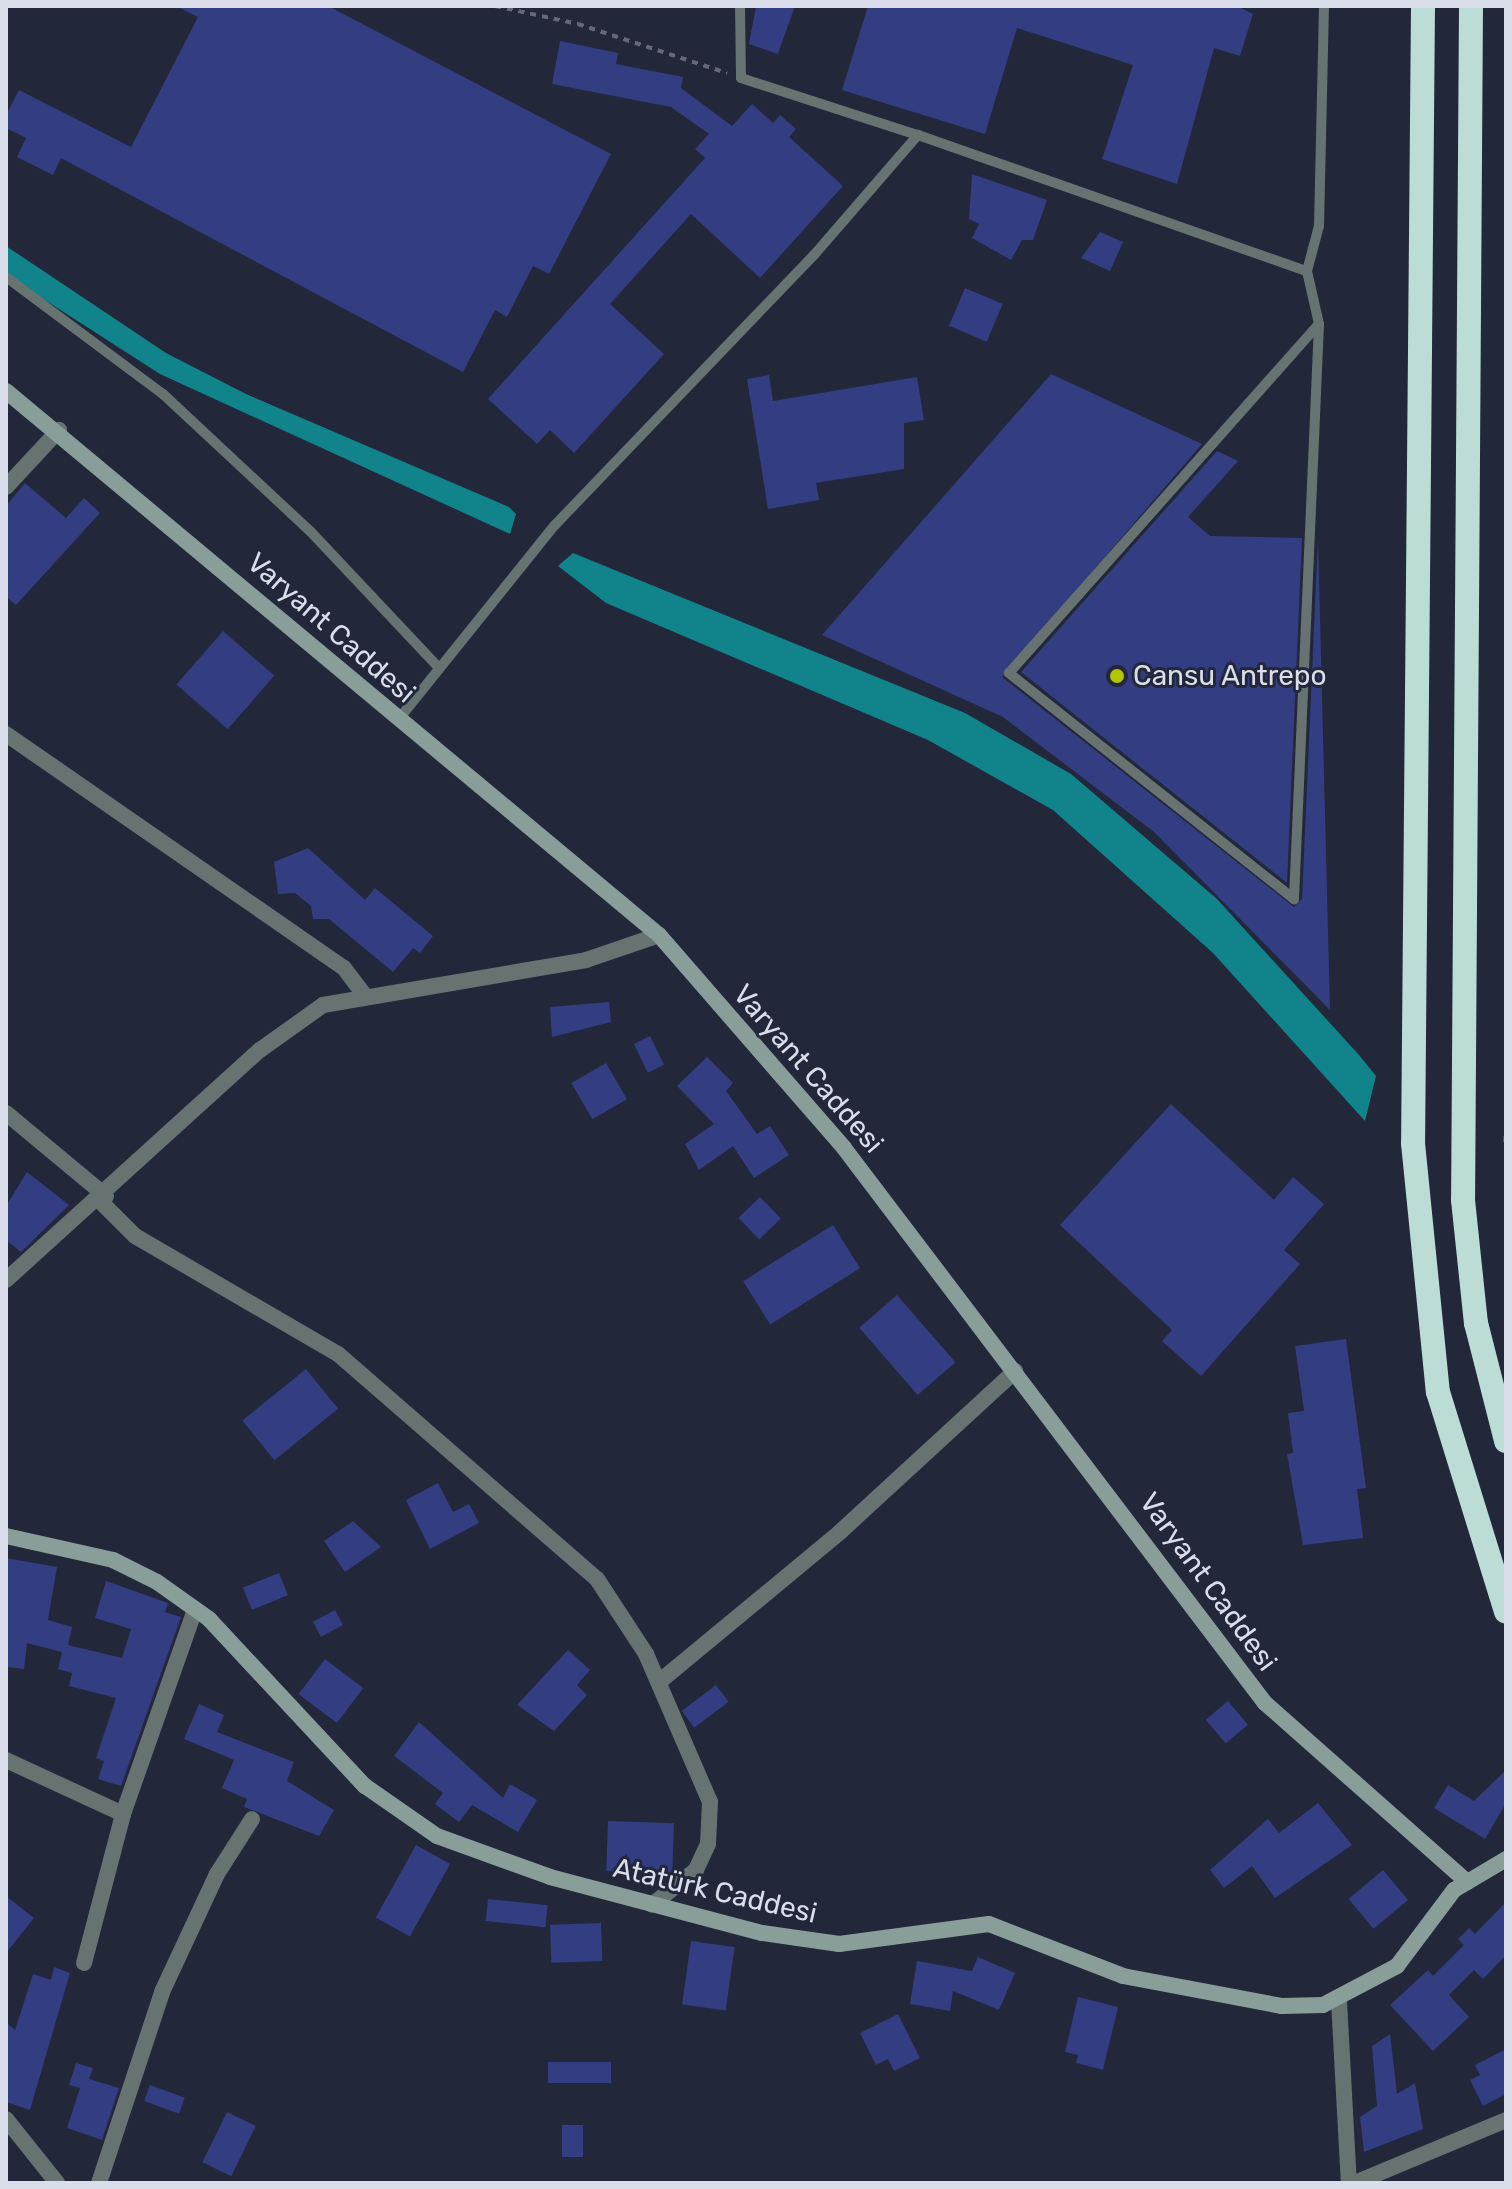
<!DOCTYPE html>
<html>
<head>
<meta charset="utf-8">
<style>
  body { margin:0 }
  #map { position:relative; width:1512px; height:2189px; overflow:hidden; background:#22273a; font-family:Rubik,sans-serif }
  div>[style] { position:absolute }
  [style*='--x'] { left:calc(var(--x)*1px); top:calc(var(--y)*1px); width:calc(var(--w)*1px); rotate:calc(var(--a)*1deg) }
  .water>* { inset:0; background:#11838a }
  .building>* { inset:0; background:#333d81; transform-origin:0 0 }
  .path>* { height:4px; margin-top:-2px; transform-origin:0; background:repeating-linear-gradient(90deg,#646879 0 6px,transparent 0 12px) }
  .lane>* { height:10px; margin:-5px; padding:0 5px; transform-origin:5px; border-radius:5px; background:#667370 }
  .street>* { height:16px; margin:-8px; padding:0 8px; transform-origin:8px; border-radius:8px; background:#667370 }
  .secondary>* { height:16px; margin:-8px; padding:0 8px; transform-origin:8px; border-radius:8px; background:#899e99 }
  .highway>* { height:24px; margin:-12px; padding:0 12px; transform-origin:12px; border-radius:12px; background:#bcddd5 }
  .dots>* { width:22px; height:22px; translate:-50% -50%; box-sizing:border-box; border:4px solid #22273a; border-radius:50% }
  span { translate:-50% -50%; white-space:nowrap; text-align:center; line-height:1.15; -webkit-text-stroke:6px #22273a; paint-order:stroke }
  .street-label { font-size:28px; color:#dadeeb }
  .poi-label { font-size:28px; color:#dadeeb }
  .left { translate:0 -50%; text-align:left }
  .frame { position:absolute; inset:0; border:8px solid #dadeeb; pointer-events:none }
</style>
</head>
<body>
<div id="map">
  <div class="water">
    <i style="clip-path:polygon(6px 246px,166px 353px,246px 394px,509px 507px,516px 514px,510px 534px,160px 374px,6px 275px)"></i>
    <i style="clip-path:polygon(573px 553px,965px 713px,1071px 774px,1217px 899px,1359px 1055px,1376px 1076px,1365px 1121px,1213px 953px,1053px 810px,928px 740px,606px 603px,558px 566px)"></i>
  </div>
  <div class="building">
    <i style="clip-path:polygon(176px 6px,328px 6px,611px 154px,549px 274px,533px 266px,507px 317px,495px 310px,463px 372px,61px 158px,53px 175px,17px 157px,26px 138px,6px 128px,6px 115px,19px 90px,131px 147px,198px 17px)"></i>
    <i style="clip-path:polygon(756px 6px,795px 6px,778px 54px,749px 44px)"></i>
    <i style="clip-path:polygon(868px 6px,1237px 6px,1253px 14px,1240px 56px,1214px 48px,1177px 184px,1102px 159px,1133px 65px,1017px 28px,985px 134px,842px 90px)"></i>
    <i style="clip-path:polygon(560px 41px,618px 53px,616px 64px,683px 77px,681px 88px,732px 126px,752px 104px,773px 123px,780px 115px,796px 129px,789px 137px,843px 186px,760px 278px,691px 214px,610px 304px,664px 354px,574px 453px,550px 430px,537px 444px,488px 399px,705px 158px,695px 149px,709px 134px,671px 107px,552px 84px)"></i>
    <i style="clip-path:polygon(972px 174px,1047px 200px,1033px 240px,1022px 240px,1011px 260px,972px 238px,979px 224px,969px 219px)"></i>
    <i style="clip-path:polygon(1100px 232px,1123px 242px,1110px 271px,1081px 258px)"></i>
    <i style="left:965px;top:288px;width:41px;height:41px;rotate:23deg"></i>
    <i style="clip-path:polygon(1051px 374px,1202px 444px,1002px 677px,1294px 907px,1302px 899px,1318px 538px,1330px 1010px,1154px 832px,1003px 717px,822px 635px)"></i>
    <i style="clip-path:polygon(769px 375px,773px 401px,917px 377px,924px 420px,904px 423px,904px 469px,816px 483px,819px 500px,768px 509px,747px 379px)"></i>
    <i style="clip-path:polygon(1217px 451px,1238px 461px,1188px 517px,1210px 536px,1302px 538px,1287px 883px,1021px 672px)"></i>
    <i style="clip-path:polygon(25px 483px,66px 518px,84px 498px,100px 513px,16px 605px,6px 597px,6px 506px)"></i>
    <i style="left:223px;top:631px;width:68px;height:71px;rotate:41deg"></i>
    <i style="clip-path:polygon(308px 848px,365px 900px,375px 888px,433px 936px,420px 953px,413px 948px,393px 972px,329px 919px,313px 919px,311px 906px,295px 893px,278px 894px,274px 862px)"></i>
    <i style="clip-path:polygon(609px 1002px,611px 1022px,552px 1037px,550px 1007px)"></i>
    <i style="left:650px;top:1036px;width:32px;height:18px;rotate:64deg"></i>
    <i style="clip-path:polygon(707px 1057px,733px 1083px,726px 1091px,757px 1134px,770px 1126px,789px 1155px,754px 1178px,733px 1146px,699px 1170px,685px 1144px,714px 1124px,677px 1086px)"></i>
    <i style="left:606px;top:1063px;width:42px;height:40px;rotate:60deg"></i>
    <i style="clip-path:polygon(1171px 1104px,1274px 1200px,1293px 1177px,1324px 1204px,1284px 1250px,1300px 1264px,1201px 1376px,1162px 1341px,1172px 1330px,1060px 1225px)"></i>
    <i style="clip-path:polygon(27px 1172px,69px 1205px,21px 1252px,6px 1240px,6px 1206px)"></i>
    <i style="left:760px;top:1197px;width:30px;height:30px;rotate:46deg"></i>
    <i style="left:833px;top:1225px;width:51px;height:106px;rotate:58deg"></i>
    <i style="left:897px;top:1295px;width:89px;height:50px;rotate:49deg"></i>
    <i style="clip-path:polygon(1346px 1339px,1366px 1488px,1357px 1489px,1363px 1538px,1303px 1545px,1287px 1454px,1293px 1453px,1288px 1413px,1304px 1411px,1295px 1346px)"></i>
    <i style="left:306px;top:1369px;width:51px;height:82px;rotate:51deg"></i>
    <i style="clip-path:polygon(438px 1483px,453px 1512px,469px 1504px,479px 1523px,430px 1549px,406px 1500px)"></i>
    <i style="clip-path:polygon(353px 1521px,381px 1547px,345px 1572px,324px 1541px)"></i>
    <i style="clip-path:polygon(6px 1558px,57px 1567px,48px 1620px,72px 1627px,68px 1645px,122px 1658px,131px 1629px,95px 1618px,106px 1581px,168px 1603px,165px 1612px,181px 1617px,121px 1786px,98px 1779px,104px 1761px,96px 1758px,116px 1698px,69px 1686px,72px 1673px,58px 1669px,62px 1652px,27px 1643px,24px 1669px,6px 1667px)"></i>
    <i style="left:279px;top:1573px;width:24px;height:39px;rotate:68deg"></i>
    <i style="left:335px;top:1610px;width:17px;height:25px;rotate:62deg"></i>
    <i style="clip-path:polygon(568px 1650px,590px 1670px,577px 1685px,587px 1695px,554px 1731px,517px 1705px)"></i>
    <i style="left:325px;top:1659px;width:48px;height:44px;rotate:37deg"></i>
    <i style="left:716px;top:1685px;width:21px;height:43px;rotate:53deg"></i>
    <i style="left:1228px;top:1701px;width:31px;height:29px;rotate:50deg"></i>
    <i style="clip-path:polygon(199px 1704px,224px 1715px,217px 1732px,294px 1762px,287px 1781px,334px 1810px,319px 1836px,244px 1807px,247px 1799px,222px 1788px,234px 1760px,184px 1739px)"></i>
    <i style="clip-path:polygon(419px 1722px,503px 1798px,510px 1784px,537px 1800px,518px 1832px,472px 1805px,459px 1822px,435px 1804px,443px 1793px,394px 1756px)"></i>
    <i style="clip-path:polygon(1506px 1770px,1506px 1803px,1485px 1839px,1434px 1808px,1448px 1785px,1474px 1801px)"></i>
    <i style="clip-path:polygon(1318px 1803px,1352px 1845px,1275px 1898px,1252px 1866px,1224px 1888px,1210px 1870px,1268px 1819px,1279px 1833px)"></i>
    <i style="left:608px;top:1821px;width:66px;height:50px;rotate:2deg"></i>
    <i style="left:416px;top:1845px;width:39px;height:83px;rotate:29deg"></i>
    <i style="left:1383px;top:1870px;width:39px;height:45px;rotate:50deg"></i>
    <i style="clip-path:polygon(6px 1896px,34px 1918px,6px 1953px)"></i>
    <i style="left:488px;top:1899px;width:60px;height:22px;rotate:6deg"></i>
    <i style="clip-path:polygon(1506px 1902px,1506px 1955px,1483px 1979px,1474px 1970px,1449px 1995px,1469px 2017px,1433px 2051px,1390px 2005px,1428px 1970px,1433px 1976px,1464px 1945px,1458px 1939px,1469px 1928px,1475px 1934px)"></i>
    <i style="left:601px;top:1923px;width:38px;height:51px;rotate:88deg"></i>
    <i style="left:691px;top:1941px;width:44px;height:64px;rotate:8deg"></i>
    <i style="clip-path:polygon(978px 1957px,1015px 1973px,999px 2010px,953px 1991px,950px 2011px,910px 2004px,917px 1961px,972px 1971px)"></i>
    <i style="clip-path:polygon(54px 1967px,70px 1973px,30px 2110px,6px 2102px,6px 2022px,15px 2030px,33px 1974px,51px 1980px)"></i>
    <i style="clip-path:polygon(1078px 1997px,1118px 2007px,1103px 2070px,1076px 2063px,1078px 2055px,1065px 2052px)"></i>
    <i style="clip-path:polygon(898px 2014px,920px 2058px,894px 2071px,888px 2059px,876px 2065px,860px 2033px)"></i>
    <i style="clip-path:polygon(1390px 2034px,1397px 2094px,1415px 2083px,1423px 2129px,1364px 2152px,1360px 2117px,1377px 2106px,1372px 2046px)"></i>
    <i style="clip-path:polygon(1506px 2049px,1506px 2094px,1483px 2106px,1470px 2080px,1480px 2075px,1475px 2065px)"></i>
    <i style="left:548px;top:2062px;width:63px;height:21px"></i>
    <i style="clip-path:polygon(76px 2063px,93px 2068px,89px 2079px,119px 2088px,102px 2140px,67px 2128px,80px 2088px,69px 2085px)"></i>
    <i style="left:150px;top:2085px;width:37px;height:17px;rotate:20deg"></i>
    <i style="left:227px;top:2112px;width:32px;height:56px;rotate:26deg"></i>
    <i style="left:562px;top:2125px;width:21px;height:32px"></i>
  </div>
  <div class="path">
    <i style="--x:495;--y:6;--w:85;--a:12.2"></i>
    <i style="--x:578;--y:24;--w:157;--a:18.2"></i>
    <i style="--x:1505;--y:1142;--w:8;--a:-83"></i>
  </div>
  <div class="lane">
    <i style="--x:740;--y:6;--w:72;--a:89.2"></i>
    <i style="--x:741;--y:78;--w:186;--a:17.9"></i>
    <i style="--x:6;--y:277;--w:196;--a:36.7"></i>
    <i style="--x:163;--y:394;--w:202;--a:43"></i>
    <i style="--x:311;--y:532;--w:187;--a:46.7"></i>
    <i style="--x:1319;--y:324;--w:576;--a:92.49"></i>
    <i style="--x:1294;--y:899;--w:364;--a:-141.6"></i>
    <i style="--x:1009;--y:673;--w:467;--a:-48.4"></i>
    <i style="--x:1319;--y:324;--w:54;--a:-102.8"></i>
    <i style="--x:1307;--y:271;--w:47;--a:-75.1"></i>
    <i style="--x:1319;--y:226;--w:220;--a:-88.7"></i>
    <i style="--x:398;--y:720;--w:250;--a:-51.2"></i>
    <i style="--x:555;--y:525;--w:374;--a:-46.2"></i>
    <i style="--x:814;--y:255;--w:159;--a:-49.1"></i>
    <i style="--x:918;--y:135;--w:412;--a:19.3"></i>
  </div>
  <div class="street">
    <i style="--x:6;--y:487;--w:78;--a:-47.1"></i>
    <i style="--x:6;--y:734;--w:411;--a:34.7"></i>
    <i style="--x:344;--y:968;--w:34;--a:53"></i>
    <i style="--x:6;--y:1113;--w:130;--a:39.7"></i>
    <i style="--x:100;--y:1201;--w:49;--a:45"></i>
    <i style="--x:135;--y:1236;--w:235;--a:30.2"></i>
    <i style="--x:338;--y:1354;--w:343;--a:41"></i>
    <i style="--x:597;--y:1579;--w:90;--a:56.8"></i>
    <i style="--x:646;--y:1654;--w:161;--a:66.6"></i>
    <i style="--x:710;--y:1802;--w:42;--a:92.7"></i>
    <i style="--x:708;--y:1844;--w:29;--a:115"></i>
    <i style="--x:696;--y:1870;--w:56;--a:141.5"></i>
    <i style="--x:6;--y:1280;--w:343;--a:-42.2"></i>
    <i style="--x:260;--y:1050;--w:77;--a:-35.5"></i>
    <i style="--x:323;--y:1005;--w:267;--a:-9.7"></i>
    <i style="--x:586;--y:960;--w:77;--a:-18.9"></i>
    <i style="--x:659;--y:1682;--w:235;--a:-39.6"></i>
    <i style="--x:840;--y:1532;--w:238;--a:-42.6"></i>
    <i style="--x:6;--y:1760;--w:129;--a:24.8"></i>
    <i style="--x:123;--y:1814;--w:217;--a:-70.6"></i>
    <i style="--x:84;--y:1963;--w:154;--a:-75.3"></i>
    <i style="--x:1339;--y:2001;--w:182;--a:86.9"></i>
    <i style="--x:6;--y:2119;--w:82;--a:51.4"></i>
    <i style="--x:99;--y:2183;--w:201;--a:-71.7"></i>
    <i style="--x:162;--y:1992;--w:130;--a:-65"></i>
    <i style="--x:217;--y:1874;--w:65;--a:-57.5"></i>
    <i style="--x:1355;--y:2183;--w:164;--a:-22.6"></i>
  </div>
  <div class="secondary">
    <i style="--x:6;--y:391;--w:850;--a:39.8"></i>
    <i style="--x:659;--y:935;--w:282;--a:49"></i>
    <i style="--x:844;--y:1148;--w:697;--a:52.82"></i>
    <i style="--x:1265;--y:1703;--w:270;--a:41.5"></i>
    <i style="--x:6;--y:1536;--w:110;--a:12.6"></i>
    <i style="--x:113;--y:1560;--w:49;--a:26.6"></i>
    <i style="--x:157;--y:1582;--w:64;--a:35.4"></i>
    <i style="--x:209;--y:1619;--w:229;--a:47"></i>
    <i style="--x:365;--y:1786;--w:88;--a:34.8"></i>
    <i style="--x:437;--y:1836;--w:120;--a:19.9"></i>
    <i style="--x:550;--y:1877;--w:219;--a:14.8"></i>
    <i style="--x:762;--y:1933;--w:78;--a:8.1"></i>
    <i style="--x:839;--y:1944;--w:151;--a:-7.6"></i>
    <i style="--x:989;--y:1924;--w:144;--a:21.2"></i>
    <i style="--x:1123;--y:1976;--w:162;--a:10.7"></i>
    <i style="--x:1282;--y:2006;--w:41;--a:-1.4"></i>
    <i style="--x:1323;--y:2005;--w:84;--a:-27.8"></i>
    <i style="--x:1397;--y:1966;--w:95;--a:-53.1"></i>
    <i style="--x:1454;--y:1890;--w:61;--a:-30.8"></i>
  </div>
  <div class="highway">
    <i style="--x:1423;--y:6;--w:1137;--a:90.5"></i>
    <i style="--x:1413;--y:1143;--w:250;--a:84.3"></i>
    <i style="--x:1438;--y:1392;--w:230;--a:72.8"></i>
    <i style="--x:1471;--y:6;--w:1194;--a:90.38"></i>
    <i style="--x:1463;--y:1200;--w:124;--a:84"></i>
    <i style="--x:1476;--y:1323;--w:122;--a:75.7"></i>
  </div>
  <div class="dots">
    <i style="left:1117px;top:676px;background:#b1c500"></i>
  </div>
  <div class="street-label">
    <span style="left:331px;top:628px;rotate:41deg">Varyant Caddesi</span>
    <span style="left:808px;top:1069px;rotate:49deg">Varyant Caddesi</span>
    <span style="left:1208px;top:1582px;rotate:54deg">Varyant Caddesi</span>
    <span style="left:715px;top:1891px;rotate:13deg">Atatürk Caddesi</span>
  </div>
  <div class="poi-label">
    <span class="left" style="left:1133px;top:676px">Cansu Antrepo</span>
  </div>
  <div class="frame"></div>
</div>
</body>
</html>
